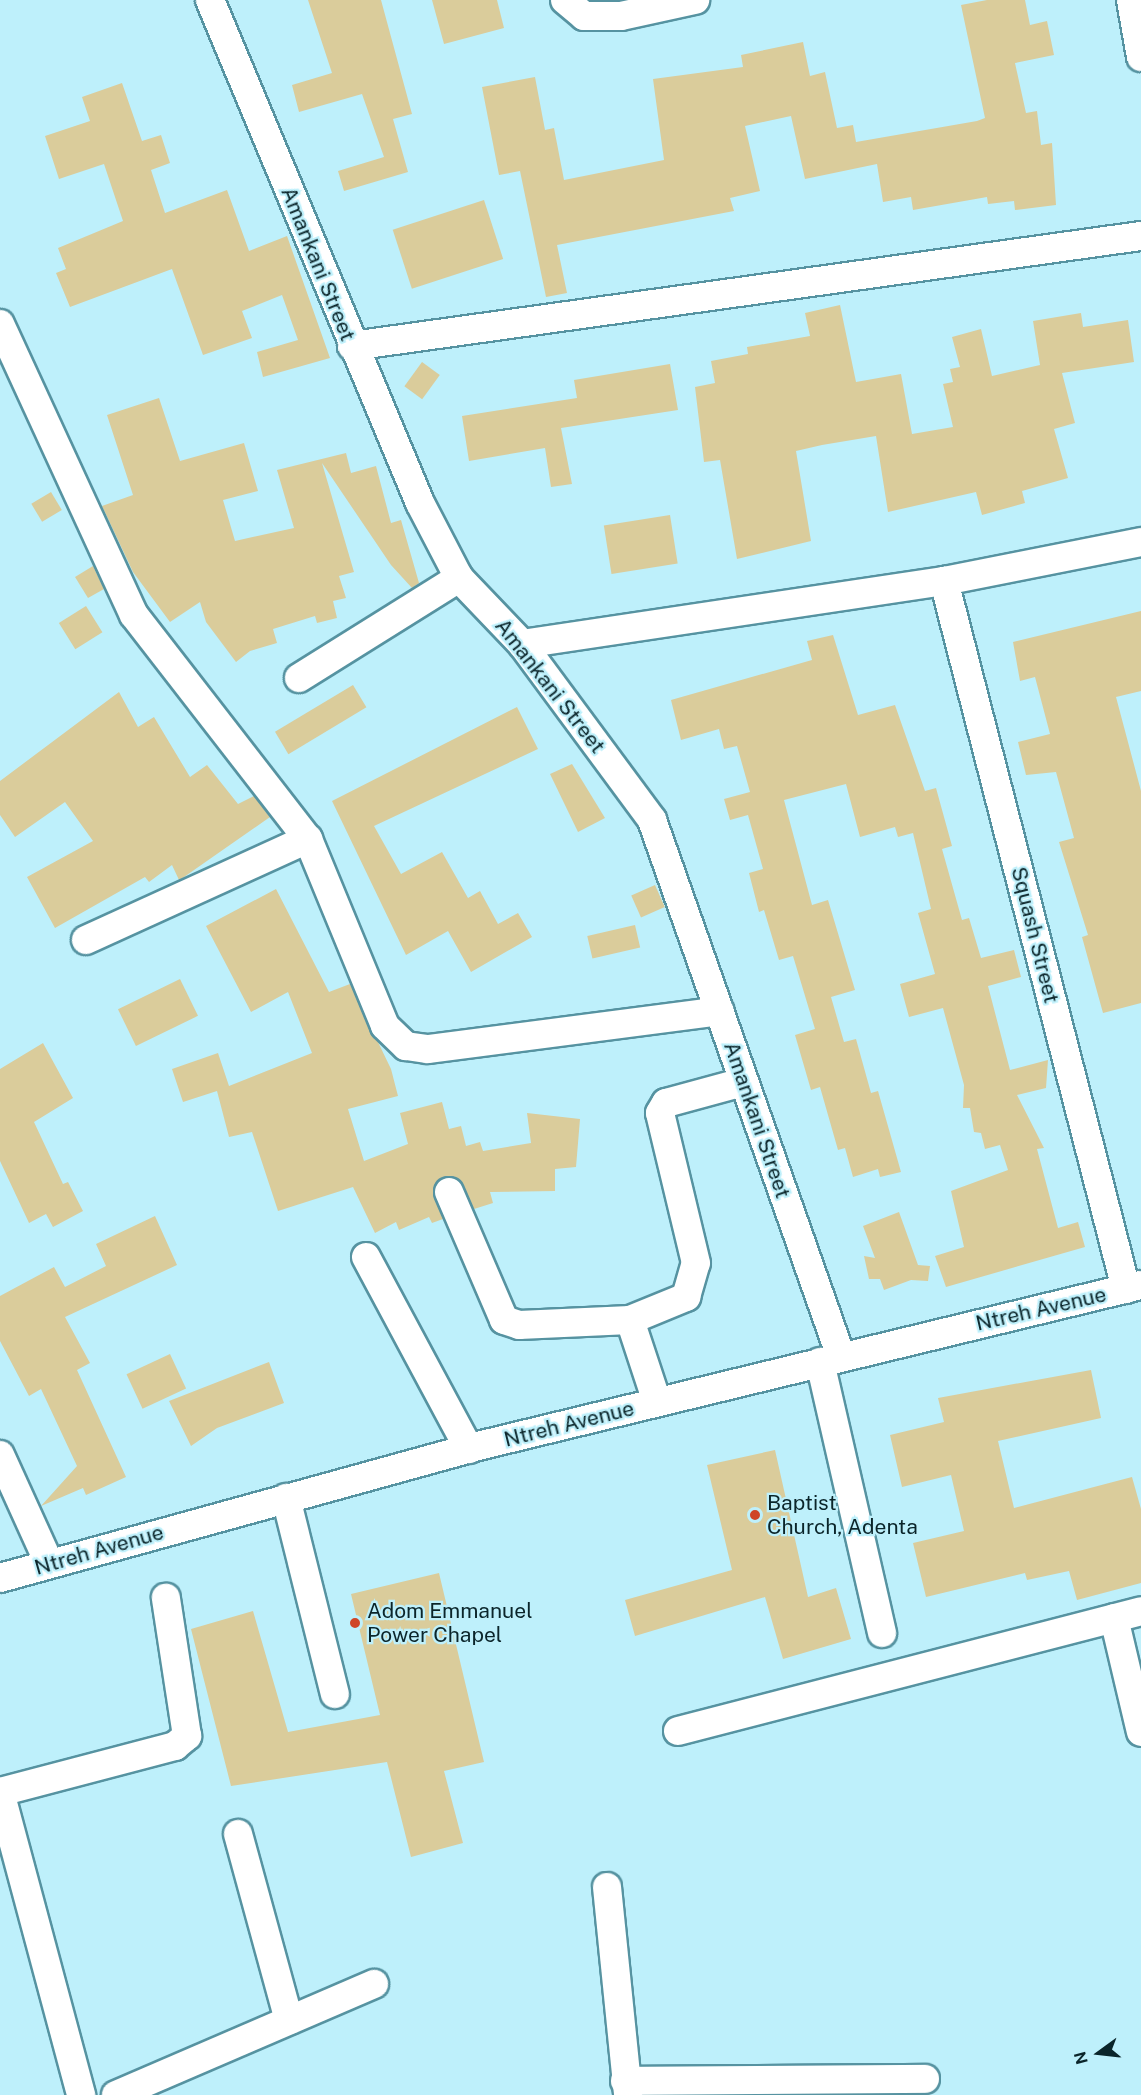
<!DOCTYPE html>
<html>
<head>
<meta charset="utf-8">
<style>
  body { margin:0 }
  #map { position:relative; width:1141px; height:2095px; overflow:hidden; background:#bef0fb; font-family:"Public Sans",sans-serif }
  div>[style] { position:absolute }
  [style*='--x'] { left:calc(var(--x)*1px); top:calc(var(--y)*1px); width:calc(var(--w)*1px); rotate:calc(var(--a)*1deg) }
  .building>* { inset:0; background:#dacc9b; transform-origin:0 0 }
  .roads { filter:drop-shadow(2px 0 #5693a1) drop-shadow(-2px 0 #5693a1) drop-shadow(0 2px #5693a1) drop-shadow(0 -2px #5693a1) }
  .minor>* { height:28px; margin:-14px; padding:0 14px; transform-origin:14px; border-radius:14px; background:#fff }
  .dots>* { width:16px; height:16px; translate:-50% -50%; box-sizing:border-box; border:3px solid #bef0fb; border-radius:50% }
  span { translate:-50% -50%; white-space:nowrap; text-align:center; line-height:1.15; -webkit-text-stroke:4.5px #bef0fb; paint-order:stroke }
  .street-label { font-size:21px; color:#0b252a }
  .poi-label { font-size:21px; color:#0b252a }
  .left { translate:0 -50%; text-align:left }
  .north { position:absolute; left:1069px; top:2023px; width:60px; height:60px; -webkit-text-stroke:4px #bef0fb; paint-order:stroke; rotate:255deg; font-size:16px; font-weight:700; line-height:24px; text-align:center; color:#0b252a }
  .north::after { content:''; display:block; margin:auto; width:21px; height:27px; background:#0b252a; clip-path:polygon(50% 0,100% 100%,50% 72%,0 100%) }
</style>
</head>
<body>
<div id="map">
  <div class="building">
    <i style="clip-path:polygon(308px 0,381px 0,412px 114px,393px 119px,408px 172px,344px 191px,338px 171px,384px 157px,362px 94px,299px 112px,292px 85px,332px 73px)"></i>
    <i style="clip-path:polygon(432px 0,497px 0,504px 28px,444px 44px)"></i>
    <i style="clip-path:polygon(987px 0,1025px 0,1030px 25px,1047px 21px,1054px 55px,1015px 63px,1026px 113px,1037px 111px,1041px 145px,1052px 143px,1056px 205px,1015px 210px,1014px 201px,988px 204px,987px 197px,913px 210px,911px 197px,883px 202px,877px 164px,805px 179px,791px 116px,745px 126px,760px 191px,730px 198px,734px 211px,557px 245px,567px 293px,546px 297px,520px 171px,499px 175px,482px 87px,535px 77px,545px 130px,554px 128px,564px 180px,664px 160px,653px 79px,743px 67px,741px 55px,803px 42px,810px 76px,825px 72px,837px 128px,853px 125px,856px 142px,977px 121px,985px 118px,961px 5px)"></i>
    <i style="clip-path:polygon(122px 83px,142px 141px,161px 135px,170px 163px,151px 170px,165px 213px,227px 190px,249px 251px,287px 236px,330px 358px,263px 377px,257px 352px,298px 340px,282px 295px,242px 311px,252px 338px,203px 355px,172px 269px,70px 307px,56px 273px,66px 269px,58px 248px,123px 221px,104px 164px,59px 179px,45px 136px,90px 121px,82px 97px)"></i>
    <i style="left:484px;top:200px;width:62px;height:96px;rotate:72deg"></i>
    <i style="clip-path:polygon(840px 305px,856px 382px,901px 374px,912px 434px,953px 427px,943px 384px,953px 382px,950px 369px,960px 367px,952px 337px,981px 329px,992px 376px,1040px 365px,1033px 321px,1081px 313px,1083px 327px,1128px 320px,1134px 362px,1062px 373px,1075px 423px,1054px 429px,1068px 478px,1022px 491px,1025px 503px,982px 515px,976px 492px,888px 512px,876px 436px,822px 445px,796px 451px,811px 541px,737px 559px,720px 460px,704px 462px,695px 387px,715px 383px,711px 361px,748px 354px,747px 347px,810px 336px,805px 313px)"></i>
    <i style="left:422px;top:362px;width:22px;height:30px;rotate:36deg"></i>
    <i style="clip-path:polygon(670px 364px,678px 410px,561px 428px,572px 484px,551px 487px,545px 448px,469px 461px,462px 416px,577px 398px,574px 380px)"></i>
    <i style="clip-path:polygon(159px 398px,180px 461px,244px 443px,258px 491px,223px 500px,235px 541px,294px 528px,277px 470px,346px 453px,351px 473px,376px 466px,391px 523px,401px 520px,419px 583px,412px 588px,391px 565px,322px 463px,354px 572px,339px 576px,346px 598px,333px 601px,337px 618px,317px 623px,315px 616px,273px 629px,277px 643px,250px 651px,236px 662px,206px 622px,200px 602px,170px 622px,133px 572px,102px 506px,133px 495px,107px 415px)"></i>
    <i style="left:51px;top:492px;width:21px;height:23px;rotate:59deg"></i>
    <i style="left:670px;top:515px;width:49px;height:67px;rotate:81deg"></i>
    <i style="clip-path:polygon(93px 566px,104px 589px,88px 598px,75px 577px)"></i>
    <i style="left:86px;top:606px;width:31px;height:32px;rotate:58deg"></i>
    <i style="clip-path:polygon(1141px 611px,1141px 691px,1116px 697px,1141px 791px,1141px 1003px,1103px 1013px,1082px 937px,1088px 935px,1059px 842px,1074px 838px,1056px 772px,1026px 775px,1018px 742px,1050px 734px,1035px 677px,1020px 681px,1013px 642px)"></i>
    <i style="clip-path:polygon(833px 635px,858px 715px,895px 705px,925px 791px,936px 788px,952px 846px,942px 849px,962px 920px,969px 918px,981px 958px,1014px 950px,1021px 977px,988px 986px,1010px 1070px,1048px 1060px,1046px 1088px,1017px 1095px,1044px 1148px,1037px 1149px,1058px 1228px,1078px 1222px,1085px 1247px,946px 1287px,935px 1256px,964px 1247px,951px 1191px,1008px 1170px,1000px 1145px,985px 1149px,981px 1133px,974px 1132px,970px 1108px,963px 1108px,964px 1085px,943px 1008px,909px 1017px,900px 984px,935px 974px,918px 913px,931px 909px,913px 833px,898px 837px,895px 827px,860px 837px,846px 784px,784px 800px,812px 905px,828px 900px,855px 990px,831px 997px,844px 1042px,856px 1039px,871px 1093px,878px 1091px,901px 1172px,880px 1177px,878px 1169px,853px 1177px,845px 1148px,838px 1150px,820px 1087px,811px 1090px,795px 1035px,815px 1029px,793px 956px,779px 960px,764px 910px,759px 912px,749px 873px,763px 869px,748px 815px,730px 820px,724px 799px,750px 792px,737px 746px,724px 749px,719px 729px,681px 740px,671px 700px,812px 660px,807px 641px)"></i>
    <i style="left:353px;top:685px;width:26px;height:91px;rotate:59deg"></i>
    <i style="clip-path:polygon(119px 692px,138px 727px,154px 717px,190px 777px,207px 765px,238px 804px,254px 796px,270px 817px,184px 877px,179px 880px,172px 865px,149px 882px,145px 877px,55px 928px,27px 877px,93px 841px,65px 802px,15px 837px,0 815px,0 781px)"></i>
    <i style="clip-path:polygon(517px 707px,538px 749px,374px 826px,401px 874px,442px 852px,468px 898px,480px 891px,498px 924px,518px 913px,532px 937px,471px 972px,448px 931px,406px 955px,332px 801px)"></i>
    <i style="clip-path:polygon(572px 764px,605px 818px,578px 832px,550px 774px)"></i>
    <i style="left:655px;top:885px;width:24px;height:26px;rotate:66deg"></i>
    <i style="clip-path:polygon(276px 889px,329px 992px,350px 984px,391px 1069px,398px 1096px,348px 1109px,364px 1161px,408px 1144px,400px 1113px,442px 1102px,449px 1129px,461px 1126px,466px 1146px,480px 1142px,483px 1151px,531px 1143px,527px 1113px,580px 1119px,576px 1167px,555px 1169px,555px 1191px,490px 1192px,493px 1203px,474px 1209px,459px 1179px,443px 1177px,433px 1191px,443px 1219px,432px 1223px,429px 1217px,399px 1230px,396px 1222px,375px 1233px,353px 1187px,278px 1211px,252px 1132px,229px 1137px,217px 1091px,183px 1102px,172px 1069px,218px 1053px,229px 1086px,312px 1053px,288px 992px,251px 1012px,206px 926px)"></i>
    <i style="left:635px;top:925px;width:23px;height:49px;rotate:77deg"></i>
    <i style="left:180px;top:979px;width:41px;height:69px;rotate:64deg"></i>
    <i style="clip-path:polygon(43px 1043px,73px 1098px,34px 1122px,63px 1184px,68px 1182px,83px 1211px,53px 1227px,46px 1214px,29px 1223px,0 1161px,0 1069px)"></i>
    <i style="clip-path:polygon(899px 1212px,918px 1265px,930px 1266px,928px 1281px,911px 1280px,884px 1290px,880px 1279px,869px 1279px,864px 1256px,875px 1258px,863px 1226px)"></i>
    <i style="clip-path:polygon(155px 1216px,177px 1265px,65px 1317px,90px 1363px,77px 1370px,126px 1477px,86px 1495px,83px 1488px,41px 1506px,77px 1466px,41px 1389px,29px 1396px,0 1341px,0 1296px,54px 1267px,65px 1287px,106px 1266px,96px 1244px)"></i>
    <i style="left:170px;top:1354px;width:38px;height:48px;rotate:65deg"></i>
    <i style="clip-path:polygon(269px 1362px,284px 1403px,217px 1428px,191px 1446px,169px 1401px)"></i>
    <i style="clip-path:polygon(1091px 1370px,1101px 1418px,998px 1441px,1014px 1508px,1132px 1477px,1141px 1509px,1141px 1583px,1077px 1600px,1069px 1571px,1027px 1580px,1025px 1573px,926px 1597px,913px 1543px,964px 1531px,951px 1475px,902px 1487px,890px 1435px,944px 1422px,938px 1398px)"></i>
    <i style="clip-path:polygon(775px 1450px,808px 1597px,836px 1588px,851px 1639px,783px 1659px,765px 1597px,635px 1636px,625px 1600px,732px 1570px,707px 1465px)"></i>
    <i style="clip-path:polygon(439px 1573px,484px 1762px,444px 1771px,463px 1843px,411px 1857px,387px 1762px,231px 1786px,191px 1629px,253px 1611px,288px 1732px,380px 1715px,351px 1594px)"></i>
  </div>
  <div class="roads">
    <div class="minor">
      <i style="--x:210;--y:0;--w:545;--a:67.34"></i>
      <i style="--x:420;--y:503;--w:85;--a:62.5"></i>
      <i style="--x:459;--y:578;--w:91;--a:46.3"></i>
      <i style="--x:522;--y:644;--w:219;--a:53.5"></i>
      <i style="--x:652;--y:820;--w:566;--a:70.6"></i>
      <i style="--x:565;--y:0;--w:25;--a:40"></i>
      <i style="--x:584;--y:16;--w:37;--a:0"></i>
      <i style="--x:621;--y:16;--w:76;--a:-12.2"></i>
      <i style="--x:1131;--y:0;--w:58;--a:80"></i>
      <i style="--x:0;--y:324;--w:320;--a:65.3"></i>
      <i style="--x:134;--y:615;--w:284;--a:52.2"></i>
      <i style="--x:308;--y:839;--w:202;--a:67.6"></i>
      <i style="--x:385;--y:1026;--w:29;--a:44"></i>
      <i style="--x:406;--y:1046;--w:22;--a:8"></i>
      <i style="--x:428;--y:1049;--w:294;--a:-7.4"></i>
      <i style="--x:352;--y:346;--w:797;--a:-7.94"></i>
      <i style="--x:944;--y:581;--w:731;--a:75.58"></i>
      <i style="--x:522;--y:644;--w:427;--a:-8.5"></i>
      <i style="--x:944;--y:581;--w:201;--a:-11.2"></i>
      <i style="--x:299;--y:678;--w:189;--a:-32"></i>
      <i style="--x:86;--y:940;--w:244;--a:-24.5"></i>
      <i style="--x:449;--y:1192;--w:139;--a:66.7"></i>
      <i style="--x:504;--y:1320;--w:16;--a:18"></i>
      <i style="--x:519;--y:1325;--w:111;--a:-2.6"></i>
      <i style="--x:630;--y:1320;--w:86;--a:71.8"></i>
      <i style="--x:366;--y:1257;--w:218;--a:61.8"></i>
      <i style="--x:630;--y:1320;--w:61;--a:-22.3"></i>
      <i style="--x:686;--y:1297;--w:35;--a:-74"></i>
      <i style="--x:696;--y:1263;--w:154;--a:-103.5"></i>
      <i style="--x:660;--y:1113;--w:12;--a:-59"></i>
      <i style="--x:666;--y:1103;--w:80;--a:-15.3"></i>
      <i style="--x:820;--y:1362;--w:278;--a:77.1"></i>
      <i style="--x:0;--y:1455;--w:119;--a:65.6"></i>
      <i style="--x:286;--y:1498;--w:202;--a:76"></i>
      <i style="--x:0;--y:1578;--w:500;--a:-15.43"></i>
      <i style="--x:482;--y:1445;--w:678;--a:-13.65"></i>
      <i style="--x:1114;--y:1618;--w:117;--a:76.7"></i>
      <i style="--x:678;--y:1731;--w:478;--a:-14.5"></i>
      <i style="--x:0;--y:1792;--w:181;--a:-14.7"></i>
      <i style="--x:175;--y:1746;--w:16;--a:-40"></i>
      <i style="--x:187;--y:1736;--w:140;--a:-98.7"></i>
      <i style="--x:0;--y:1792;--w:314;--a:75"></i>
      <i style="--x:238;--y:1834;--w:193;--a:74.7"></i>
      <i style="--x:607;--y:1887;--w:209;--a:84.2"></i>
      <i style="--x:625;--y:2081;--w:300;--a:-0.4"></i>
      <i style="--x:116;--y:2095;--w:281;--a:-23.3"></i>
    </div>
  </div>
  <div class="dots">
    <i style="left:755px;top:1515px;background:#cf4526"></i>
    <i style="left:355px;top:1623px;background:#cf4526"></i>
  </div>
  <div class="street-label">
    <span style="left:318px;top:264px;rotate:68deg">Amankani Street</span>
    <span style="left:550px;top:686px;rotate:52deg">Amankani Street</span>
    <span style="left:1035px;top:935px;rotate:76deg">Squash Street</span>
    <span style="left:757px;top:1120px;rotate:71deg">Amankani Street</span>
    <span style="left:1041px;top:1309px;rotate:-13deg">Ntreh Avenue</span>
    <span style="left:569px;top:1424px;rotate:-14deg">Ntreh Avenue</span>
    <span style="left:99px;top:1550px;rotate:-16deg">Ntreh Avenue</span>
  </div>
  <div class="poi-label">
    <span class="left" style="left:767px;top:1515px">Baptist<br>Church, Adenta</span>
    <span class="left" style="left:367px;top:1623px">Adom Emmanuel<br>Power Chapel</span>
  </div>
  <div class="north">N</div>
</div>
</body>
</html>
